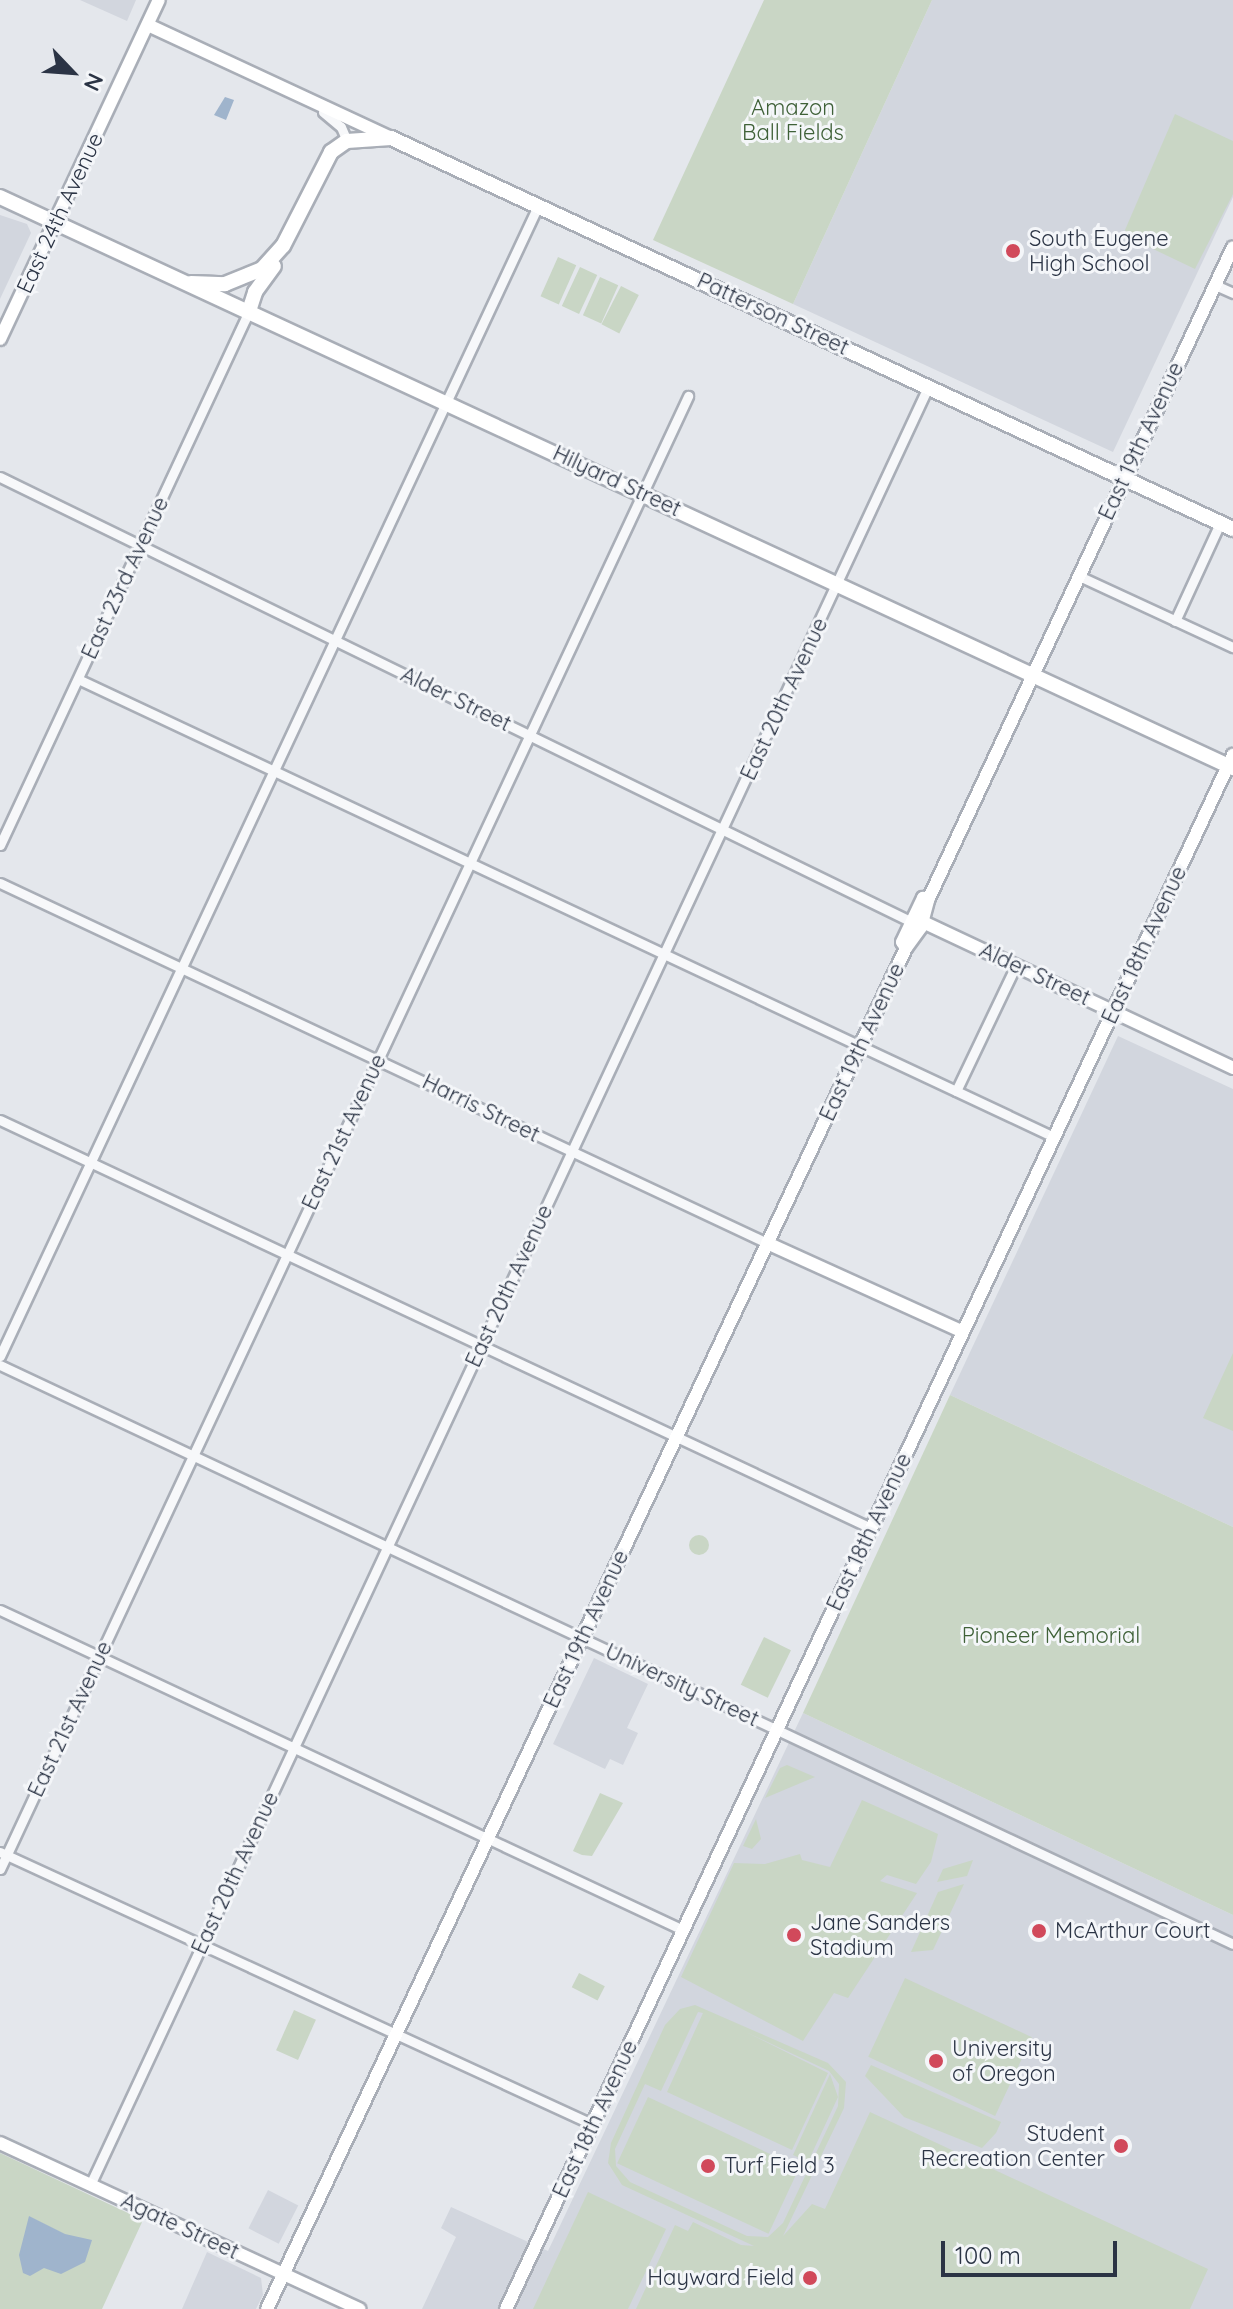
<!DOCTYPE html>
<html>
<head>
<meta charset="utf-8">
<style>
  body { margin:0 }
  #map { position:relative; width:1233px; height:2309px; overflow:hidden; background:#e4e7ec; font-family:Quicksand,sans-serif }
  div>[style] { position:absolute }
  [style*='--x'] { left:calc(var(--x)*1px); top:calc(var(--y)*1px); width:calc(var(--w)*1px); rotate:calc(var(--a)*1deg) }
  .built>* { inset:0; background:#d2d6de; transform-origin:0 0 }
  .green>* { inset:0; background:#c9d6c5; transform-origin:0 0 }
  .round { border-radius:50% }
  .water>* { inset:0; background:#9fb4cc }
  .roads { filter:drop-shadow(2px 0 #a9aeb7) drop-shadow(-2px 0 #a9aeb7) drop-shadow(0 2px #a9aeb7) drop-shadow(0 -2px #a9aeb7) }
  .street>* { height:9px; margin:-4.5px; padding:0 4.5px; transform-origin:4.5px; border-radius:4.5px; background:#f7f8fa }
  .secondary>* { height:12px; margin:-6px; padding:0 6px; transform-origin:6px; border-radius:6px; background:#fff }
  .primary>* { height:14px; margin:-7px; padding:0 7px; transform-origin:7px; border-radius:7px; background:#fff }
  .dots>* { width:22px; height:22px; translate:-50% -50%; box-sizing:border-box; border:4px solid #f4f6f9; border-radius:50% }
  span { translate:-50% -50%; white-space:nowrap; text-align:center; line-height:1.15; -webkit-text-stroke:6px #f4f6f9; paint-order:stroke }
  .park-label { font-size:22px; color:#3f6138 }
  .street-label { font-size:22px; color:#2b3445 }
  .poi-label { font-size:22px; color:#2b3445 }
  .left { translate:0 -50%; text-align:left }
  .right { translate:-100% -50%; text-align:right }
  .north { position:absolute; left:32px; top:32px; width:80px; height:80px; -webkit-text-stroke:6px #f4f6f9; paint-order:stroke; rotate:115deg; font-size:22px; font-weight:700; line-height:32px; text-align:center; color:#2b3445 }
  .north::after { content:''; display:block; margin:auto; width:28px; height:36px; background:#2b3445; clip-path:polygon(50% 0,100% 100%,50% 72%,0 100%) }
  .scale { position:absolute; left:941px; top:2241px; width:176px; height:36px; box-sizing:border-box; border:4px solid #2b3445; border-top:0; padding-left:10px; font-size:24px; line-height:28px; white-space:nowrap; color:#2b3445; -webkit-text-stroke:6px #f4f6f9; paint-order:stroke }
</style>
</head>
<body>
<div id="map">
  <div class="built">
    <i style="clip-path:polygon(80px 0,136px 0,127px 21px)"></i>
    <i style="clip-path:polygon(932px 0,1233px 0,1233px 197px,1113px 452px,793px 304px)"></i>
    <i style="clip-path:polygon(0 215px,27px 224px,31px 233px,0 299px)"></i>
    <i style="clip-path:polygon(1118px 1036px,1233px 1089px,1233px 1527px,950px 1395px)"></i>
    <i style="clip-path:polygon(594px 1658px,648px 1684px,627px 1728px,638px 1733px,623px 1765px,610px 1759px,605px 1769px,553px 1744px)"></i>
    <i style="clip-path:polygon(803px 1713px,1233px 1915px,1233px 2309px,422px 2309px,456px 2237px,441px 2228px,451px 2207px,548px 2251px)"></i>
    <i style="left:268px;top:2190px;width:34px;height:43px;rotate:27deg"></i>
    <i style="clip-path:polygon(207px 2252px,261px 2278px,263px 2295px,256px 2309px,182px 2309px)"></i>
  </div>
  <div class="green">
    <i style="clip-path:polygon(764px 0,932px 0,793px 304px,653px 240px)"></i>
    <i style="clip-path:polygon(1175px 114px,1233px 141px,1233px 194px,1195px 269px,1128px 237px,1125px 230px)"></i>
    <i style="left:558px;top:257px;width:20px;height:43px;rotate:24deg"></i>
    <i style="left:580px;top:267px;width:19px;height:43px;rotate:25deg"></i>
    <i style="left:600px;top:277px;width:20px;height:42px;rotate:24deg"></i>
    <i style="left:621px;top:286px;width:20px;height:43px;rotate:27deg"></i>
    <i style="clip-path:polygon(1233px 1353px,1233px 1431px,1203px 1418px)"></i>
    <i style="clip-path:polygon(950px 1395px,1233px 1527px,1233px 1915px,803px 1713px)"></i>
    <i class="round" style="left:689px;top:1535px;width:20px;height:20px"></i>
    <i style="left:764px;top:1637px;width:30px;height:53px;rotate:26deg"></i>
    <i style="clip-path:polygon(787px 1765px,815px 1777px,765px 1798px,780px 1768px)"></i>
    <i style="clip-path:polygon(600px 1793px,623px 1803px,592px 1856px,582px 1855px,573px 1851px)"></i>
    <i style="clip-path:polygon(862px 1800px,938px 1834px,931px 1862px,916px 1884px,887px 1875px,880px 1881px,917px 1893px,848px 1998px,834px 1993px,803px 2041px,681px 1977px,734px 1863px,765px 1864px,800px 1854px,802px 1860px,830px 1867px)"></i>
    <i style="clip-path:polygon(756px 1819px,761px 1839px,752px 1849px,743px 1846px)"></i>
    <i style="clip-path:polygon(973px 1860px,967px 1876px,937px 1882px,943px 1869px)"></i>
    <i style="clip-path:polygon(964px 1884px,933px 1950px,911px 1952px,938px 1892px)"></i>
    <i style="left:579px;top:1973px;width:29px;height:16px;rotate:27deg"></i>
    <i style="left:905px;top:1978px;width:140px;height:87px;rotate:25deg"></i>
    <i style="clip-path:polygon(evenodd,695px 2005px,828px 2063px,846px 2082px,844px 2108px,783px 2236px,812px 2204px,825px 2209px,870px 2112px,1208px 2269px,1190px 2309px,636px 2309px,675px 2225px,688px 2231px,693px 2222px,741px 2245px,754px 2246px,622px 2185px,608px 2163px,611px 2143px,665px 2025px,680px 2009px,695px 2005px,698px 2012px,703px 2013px,667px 2092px,792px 2150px,828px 2073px,746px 2032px,829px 2071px,839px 2084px,838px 2106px,783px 2223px,768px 2237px,747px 2236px,630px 2182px,616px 2166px,615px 2149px,645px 2084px,661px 2091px,698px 2012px)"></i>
    <i style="left:294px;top:2010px;width:24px;height:44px;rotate:24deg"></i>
    <i style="clip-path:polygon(871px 2065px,1001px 2122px,996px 2133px,982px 2148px,904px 2117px,865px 2076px)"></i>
    <i style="clip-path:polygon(830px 2074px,838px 2097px,808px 2162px,793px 2155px)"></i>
    <i style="left:648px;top:2097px;width:167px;height:73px;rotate:25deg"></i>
    <i style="clip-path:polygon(0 2153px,143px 2220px,102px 2309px,0 2309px)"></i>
    <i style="clip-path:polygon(588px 2192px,666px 2229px,628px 2309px,533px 2309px)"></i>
  </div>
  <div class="water">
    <i style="clip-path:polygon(225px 97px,234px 100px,226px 120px,214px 115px)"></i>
    <i style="clip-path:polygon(29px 2216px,65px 2234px,92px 2240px,85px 2262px,61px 2274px,44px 2268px,30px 2276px,23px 2273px,19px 2255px)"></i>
  </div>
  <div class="roads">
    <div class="street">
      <i style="--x:323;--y:112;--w:23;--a:40"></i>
      <i style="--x:341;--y:127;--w:15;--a:67"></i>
      <i style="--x:1215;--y:285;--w:20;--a:24"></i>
      <i style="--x:0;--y:477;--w:1015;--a:26.01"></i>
      <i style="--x:1079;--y:576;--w:170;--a:24.8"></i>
      <i style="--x:1175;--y:621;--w:108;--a:-65.3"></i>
      <i style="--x:78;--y:679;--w:1078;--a:25.14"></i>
      <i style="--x:0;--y:845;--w:589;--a:-65"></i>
      <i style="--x:0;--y:883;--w:847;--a:25.14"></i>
      <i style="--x:956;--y:1091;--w:140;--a:-64.5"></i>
      <i style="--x:0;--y:1120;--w:962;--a:25.1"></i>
      <i style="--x:0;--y:1356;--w:1270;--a:-64.93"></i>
      <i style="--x:0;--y:1365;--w:1362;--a:25.15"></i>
      <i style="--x:0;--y:1610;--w:754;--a:25.1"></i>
      <i style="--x:0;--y:1852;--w:651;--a:24.68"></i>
      <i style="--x:0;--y:1869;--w:1626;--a:-64.96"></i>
      <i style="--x:90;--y:2185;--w:1984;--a:-65.01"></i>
    </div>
    <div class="secondary">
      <i style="--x:148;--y:25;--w:268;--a:24.9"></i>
      <i style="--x:0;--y:339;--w:374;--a:-64.9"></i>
      <i style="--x:923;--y:922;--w:343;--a:25.2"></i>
      <i style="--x:906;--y:948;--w:7;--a:-124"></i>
      <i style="--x:902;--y:942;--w:49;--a:-64.5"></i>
      <i style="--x:923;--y:898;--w:6;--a:0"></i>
      <i style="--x:767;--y:1243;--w:215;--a:24.4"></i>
      <i style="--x:0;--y:2143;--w:396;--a:24.8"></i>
      <i style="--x:267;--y:2309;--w:1504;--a:-64.85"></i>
      <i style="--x:906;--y:948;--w:26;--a:-54"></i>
      <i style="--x:921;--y:927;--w:30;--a:-75"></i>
      <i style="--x:929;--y:898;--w:718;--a:-64.97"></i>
      <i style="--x:506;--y:2309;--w:1716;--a:-64.93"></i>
    </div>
    <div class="primary">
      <i style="--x:0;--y:197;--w:1359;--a:24.85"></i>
      <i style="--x:191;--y:283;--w:34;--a:2"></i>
      <i style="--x:225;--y:284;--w:40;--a:-22"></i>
      <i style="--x:262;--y:269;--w:31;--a:-48"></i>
      <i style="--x:283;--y:246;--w:106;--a:-62.9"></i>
      <i style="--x:331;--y:152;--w:19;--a:-35"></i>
      <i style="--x:347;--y:141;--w:44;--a:-3.9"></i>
      <i style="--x:391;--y:138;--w:928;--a:24.91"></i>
      <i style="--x:249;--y:311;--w:20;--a:-72"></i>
      <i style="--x:255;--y:292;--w:32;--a:-54"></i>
    </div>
  </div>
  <div class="dots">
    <i style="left:1013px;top:251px;background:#d1495b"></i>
    <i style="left:1039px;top:1931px;background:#d1495b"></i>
    <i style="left:794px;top:1935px;background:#d1495b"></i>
    <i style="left:936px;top:2061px;background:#d1495b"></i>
    <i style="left:1121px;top:2146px;background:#d1495b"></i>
    <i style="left:708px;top:2166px;background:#d1495b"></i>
    <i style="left:810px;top:2278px;background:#d1495b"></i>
  </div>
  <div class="park-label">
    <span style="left:793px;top:120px">Amazon<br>Ball Fields</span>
    <span style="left:1051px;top:1636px">Pioneer Memorial</span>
  </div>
  <div class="street-label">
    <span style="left:60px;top:213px;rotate:-65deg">East 24th Avenue</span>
    <span style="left:773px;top:314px;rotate:25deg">Patterson Street</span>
    <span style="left:1141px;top:441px;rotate:-65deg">East 19th Avenue</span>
    <span style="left:617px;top:481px;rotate:25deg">Hilyard Street</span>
    <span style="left:125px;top:578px;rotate:-65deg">East 23rd Avenue</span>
    <span style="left:456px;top:699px;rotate:26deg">Alder Street</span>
    <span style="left:784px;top:699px;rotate:-65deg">East 20th Avenue</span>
    <span style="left:1144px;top:945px;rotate:-65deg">East 18th Avenue</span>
    <span style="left:1035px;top:974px;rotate:25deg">Alder Street</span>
    <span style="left:862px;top:1042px;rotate:-65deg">East 19th Avenue</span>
    <span style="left:481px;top:1108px;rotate:26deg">Harris Street</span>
    <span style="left:344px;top:1132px;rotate:-65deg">East 21st Avenue</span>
    <span style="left:509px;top:1286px;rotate:-65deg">East 20th Avenue</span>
    <span style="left:869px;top:1532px;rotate:-65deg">East 18th Avenue</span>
    <span style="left:586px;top:1629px;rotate:-65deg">East 19th Avenue</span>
    <span style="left:682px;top:1685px;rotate:25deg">University Street</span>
    <span style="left:70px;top:1719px;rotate:-65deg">East 21st Avenue</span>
    <span style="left:235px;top:1873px;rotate:-65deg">East 20th Avenue</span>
    <span style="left:595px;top:2119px;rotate:-65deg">East 18th Avenue</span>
    <span style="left:180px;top:2226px;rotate:25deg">Agate Street</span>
  </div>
  <div class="poi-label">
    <span class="left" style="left:1029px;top:251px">South Eugene<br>High School</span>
    <span class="left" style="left:810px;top:1935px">Jane Sanders<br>Stadium</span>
    <span class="left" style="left:1055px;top:1931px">McArthur Court</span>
    <span class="left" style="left:952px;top:2061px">University<br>of Oregon</span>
    <span class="right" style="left:1105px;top:2146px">Student<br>Recreation Center</span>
    <span class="left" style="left:724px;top:2166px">Turf Field 3</span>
    <span class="right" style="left:794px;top:2278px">Hayward Field</span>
  </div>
  <div class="north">N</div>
  <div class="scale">100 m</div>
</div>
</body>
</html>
